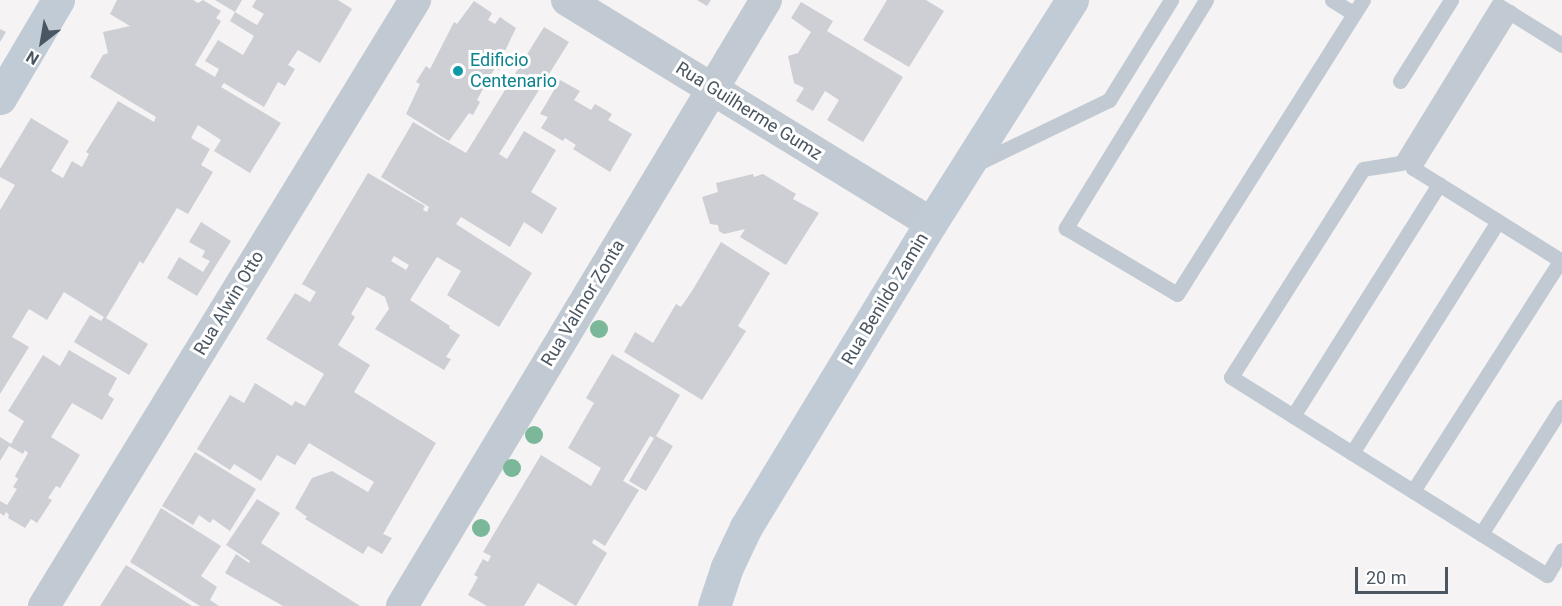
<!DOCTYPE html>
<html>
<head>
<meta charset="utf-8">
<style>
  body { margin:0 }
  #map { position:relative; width:1562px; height:606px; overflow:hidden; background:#f5f3f3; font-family:Roboto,sans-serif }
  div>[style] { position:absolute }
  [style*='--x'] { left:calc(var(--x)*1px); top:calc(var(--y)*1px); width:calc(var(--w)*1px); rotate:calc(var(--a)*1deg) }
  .building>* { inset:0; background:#cdcfd5 }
  .lane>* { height:15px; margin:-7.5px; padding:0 7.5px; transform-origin:7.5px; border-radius:7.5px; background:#c1cad2 }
  .street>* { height:32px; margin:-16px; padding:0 16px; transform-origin:16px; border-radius:16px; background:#c1cad2 }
  .secondary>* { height:33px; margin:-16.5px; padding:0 16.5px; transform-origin:16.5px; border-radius:16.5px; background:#c1cbd6 }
  .trees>* { width:18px; height:18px; margin:-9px; border-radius:50%; background:#7bb799 }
  .dots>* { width:16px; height:16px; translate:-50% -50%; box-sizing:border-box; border:3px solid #fff; border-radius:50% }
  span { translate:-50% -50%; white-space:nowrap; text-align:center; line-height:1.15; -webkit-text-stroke:6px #fff; paint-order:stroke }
  .culture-label { font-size:18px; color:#0d838f }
  .left { translate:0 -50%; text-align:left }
  .street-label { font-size:18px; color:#4a5661 }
  .north { position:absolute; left:12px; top:12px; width:60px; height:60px; -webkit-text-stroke:4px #fff; paint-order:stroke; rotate:211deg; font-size:16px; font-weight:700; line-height:24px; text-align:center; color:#4a5661 }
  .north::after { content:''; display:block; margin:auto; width:21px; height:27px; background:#4a5661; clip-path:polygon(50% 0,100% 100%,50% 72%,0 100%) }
  .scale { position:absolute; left:1355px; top:567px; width:93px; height:27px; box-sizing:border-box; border:3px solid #4a5661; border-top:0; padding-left:8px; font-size:18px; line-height:21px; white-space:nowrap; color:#4a5661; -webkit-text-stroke:4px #fff; paint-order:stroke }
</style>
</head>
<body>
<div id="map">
  <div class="building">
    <i style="clip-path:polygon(117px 0,193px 0,198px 3px,203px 0,221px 11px,216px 18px,221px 21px,195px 65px,215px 77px,219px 69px,205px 61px,218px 40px,243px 55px,254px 36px,230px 21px,235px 12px,257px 25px,264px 14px,252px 7px,256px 0,338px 0,352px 9px,320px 63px,298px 50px,288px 65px,295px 69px,285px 86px,278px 82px,264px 107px,224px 83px,221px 87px,281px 123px,250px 173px,214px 151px,221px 140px,198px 125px,191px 138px,210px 149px,201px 165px,213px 172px,188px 214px,177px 208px,143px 264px,140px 261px,106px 318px,148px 344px,129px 375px,74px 342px,90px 315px,101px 321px,104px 317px,64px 292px,47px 320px,29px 309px,12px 337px,29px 347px,0 394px,0 210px,15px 185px,0 177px,0 169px,31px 118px,69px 141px,51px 171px,63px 178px,72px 161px,82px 167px,89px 154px,86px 152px,118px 101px,154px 122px,156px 117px,90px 77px,103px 55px,108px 53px,103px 32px,130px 26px,110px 14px)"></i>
    <i style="clip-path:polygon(215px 0,242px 0,235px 12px)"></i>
    <i style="clip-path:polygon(697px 0,711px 0,707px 6px)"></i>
    <i style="clip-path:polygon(887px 0,926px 0,944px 11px,909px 67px,863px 40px)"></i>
    <i style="clip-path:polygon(474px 1px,492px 13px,488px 20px,495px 24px,500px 17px,516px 28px,503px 55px,507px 57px,499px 70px,495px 68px,488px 80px,476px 72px,471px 81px,483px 89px,477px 100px,480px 102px,473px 115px,469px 113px,449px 141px,406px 114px,420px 84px,416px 82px,426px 66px,430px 69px,454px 22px,457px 24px)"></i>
    <i style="clip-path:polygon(801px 2px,833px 21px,827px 31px,903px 77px,863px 142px,827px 120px,839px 100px,825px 91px,813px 111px,796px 101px,804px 88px,794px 83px,788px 56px,798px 53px,811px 32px,791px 18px)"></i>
    <i style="clip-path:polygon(evenodd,544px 27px,569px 42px,499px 154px,507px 159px,524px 131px,556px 150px,531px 192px,557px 208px,542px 234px,524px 222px,510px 247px,461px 217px,456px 224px,532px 273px,499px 327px,447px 295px,461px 271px,437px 257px,410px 300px,450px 326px,449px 328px,460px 335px,446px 357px,451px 359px,444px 370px,375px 329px,389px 309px,385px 297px,367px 287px,351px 314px,355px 317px,338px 345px,370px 365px,354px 392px,436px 443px,383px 534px,392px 538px,382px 554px,368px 546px,363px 554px,305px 519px,307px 517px,295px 508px,312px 478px,332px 471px,368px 492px,374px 482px,309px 443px,295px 465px,277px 455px,261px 481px,234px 464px,230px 470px,197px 449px,230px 395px,244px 403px,255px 383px,292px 406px,295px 401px,305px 406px,324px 374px,266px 339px,295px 293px,310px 302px,316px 292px,302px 284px,368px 173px,425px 206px,423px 210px,427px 212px,429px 207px,381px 177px,413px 122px,466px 153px,544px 27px,394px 256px,409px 265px,406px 270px,391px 261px,394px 256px)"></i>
    <i style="clip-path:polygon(0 29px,6px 32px,0 42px)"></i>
    <i style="clip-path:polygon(560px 80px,580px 91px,574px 100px,591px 110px,595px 104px,612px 114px,608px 120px,632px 134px,610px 172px,573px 149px,576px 145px,565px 138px,563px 141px,541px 128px,548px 117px,540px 114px)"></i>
    <i style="clip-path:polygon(753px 174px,754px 177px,763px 174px,796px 194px,793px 199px,819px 213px,786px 265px,740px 237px,745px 229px,724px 234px,719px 231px,718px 225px,710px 224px,702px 197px,718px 192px,716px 183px)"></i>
    <i style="clip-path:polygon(201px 222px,231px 241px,197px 296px,167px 278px,179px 257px,203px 272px,210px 261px,202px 257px,205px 251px,189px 242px)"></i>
    <i style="clip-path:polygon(721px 242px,770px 273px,738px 326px,746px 331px,702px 400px,624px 352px,635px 332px,653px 343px,676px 304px,681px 307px,692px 291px)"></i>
    <i style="clip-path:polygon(69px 350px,117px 378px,108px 395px,114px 399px,102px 420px,72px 403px,51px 437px,80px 455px,60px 488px,56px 486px,48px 498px,52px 500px,37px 523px,31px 519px,25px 528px,8px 518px,9px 515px,6px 512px,4px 516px,0 513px,0 501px,7px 505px,17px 489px,13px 487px,18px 479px,15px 476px,28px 453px,25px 450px,23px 454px,9px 446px,0 461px,0 437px,11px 444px,24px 421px,8px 411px,43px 355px,60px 366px)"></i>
    <i style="clip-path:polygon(612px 354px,680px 395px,656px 436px,673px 446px,646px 491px,629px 481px,654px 438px,650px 436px,623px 481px,639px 490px,605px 546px,594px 539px,592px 543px,607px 553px,576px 606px,538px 583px,524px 606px,487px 606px,468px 595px,478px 577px,474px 575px,483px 559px,488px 562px,491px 556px,483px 552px,541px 455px,591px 486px,601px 468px,568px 448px,594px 403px,586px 398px)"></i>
    <i style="clip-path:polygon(195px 452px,256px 489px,230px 531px,213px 519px,210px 523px,199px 515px,193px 525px,162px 506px)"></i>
    <i style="clip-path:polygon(257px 499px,280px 513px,261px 543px,360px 606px,283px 606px,225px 573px,236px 554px,249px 563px,250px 561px,226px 545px)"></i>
    <i style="clip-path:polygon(161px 508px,221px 546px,201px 576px,217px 587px,210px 600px,219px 606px,200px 606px,130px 562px)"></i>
    <i style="clip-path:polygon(126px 565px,192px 606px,100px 606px)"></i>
  </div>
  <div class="lane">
    <i style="--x:1206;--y:0;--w:268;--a:121.6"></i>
    <i style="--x:1066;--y:228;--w:129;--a:30.7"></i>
    <i style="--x:1177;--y:294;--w:348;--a:-57.7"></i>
    <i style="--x:1332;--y:0;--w:26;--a:32"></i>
    <i style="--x:1498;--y:5;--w:185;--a:121.5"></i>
    <i style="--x:1401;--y:163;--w:38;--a:171"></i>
    <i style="--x:1363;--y:169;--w:246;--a:122.4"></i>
    <i style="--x:1231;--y:377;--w:373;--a:32.1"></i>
    <i style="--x:1547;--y:575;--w:29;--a:-59"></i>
    <i style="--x:1501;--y:7;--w:72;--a:31.9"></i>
    <i style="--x:1510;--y:12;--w:184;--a:121.9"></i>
    <i style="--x:1413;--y:168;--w:176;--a:32"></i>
    <i style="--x:1400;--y:81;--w:96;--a:-57.8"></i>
    <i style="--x:976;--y:164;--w:148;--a:-25.7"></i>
    <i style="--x:1109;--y:100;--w:118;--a:-58.2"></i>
    <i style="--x:1293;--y:416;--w:274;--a:-57.8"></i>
    <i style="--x:1352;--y:453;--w:274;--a:-57.8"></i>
    <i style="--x:1413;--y:491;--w:274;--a:-57.4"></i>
    <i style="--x:1481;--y:534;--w:151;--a:-57.5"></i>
  </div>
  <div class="street">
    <i style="--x:567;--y:0;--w:427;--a:31.5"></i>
    <i style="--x:44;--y:606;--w:711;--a:-58.52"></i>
    <i style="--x:402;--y:606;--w:707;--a:-59.01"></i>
  </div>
  <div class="secondary">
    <i style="--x:0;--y:98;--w:114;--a:-59.4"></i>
    <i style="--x:714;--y:606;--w:41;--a:-71.6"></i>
    <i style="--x:727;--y:567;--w:44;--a:-64.6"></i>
    <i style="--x:746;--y:527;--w:356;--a:-58.7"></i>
    <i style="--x:931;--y:223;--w:264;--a:-57.7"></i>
  </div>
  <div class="trees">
    <i style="left:599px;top:329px"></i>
    <i style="left:534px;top:435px"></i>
    <i style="left:512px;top:468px"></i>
    <i style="left:481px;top:528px"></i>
  </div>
  <div class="dots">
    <i style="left:458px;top:71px;background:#0f9aa8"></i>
  </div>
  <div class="culture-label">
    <span class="left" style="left:470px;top:71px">Edificio<br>Centenario</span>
  </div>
  <div class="street-label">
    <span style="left:749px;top:111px;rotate:32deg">Rua Guilherme Gumz</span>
    <span style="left:885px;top:299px;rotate:-59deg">Rua Benildo Zamin</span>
    <span style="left:229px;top:303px;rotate:-59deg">Rua Alwin Otto</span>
    <span style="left:583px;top:303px;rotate:-59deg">Rua Valmor Zonta</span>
  </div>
  <div class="north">N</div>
  <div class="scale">20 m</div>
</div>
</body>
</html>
